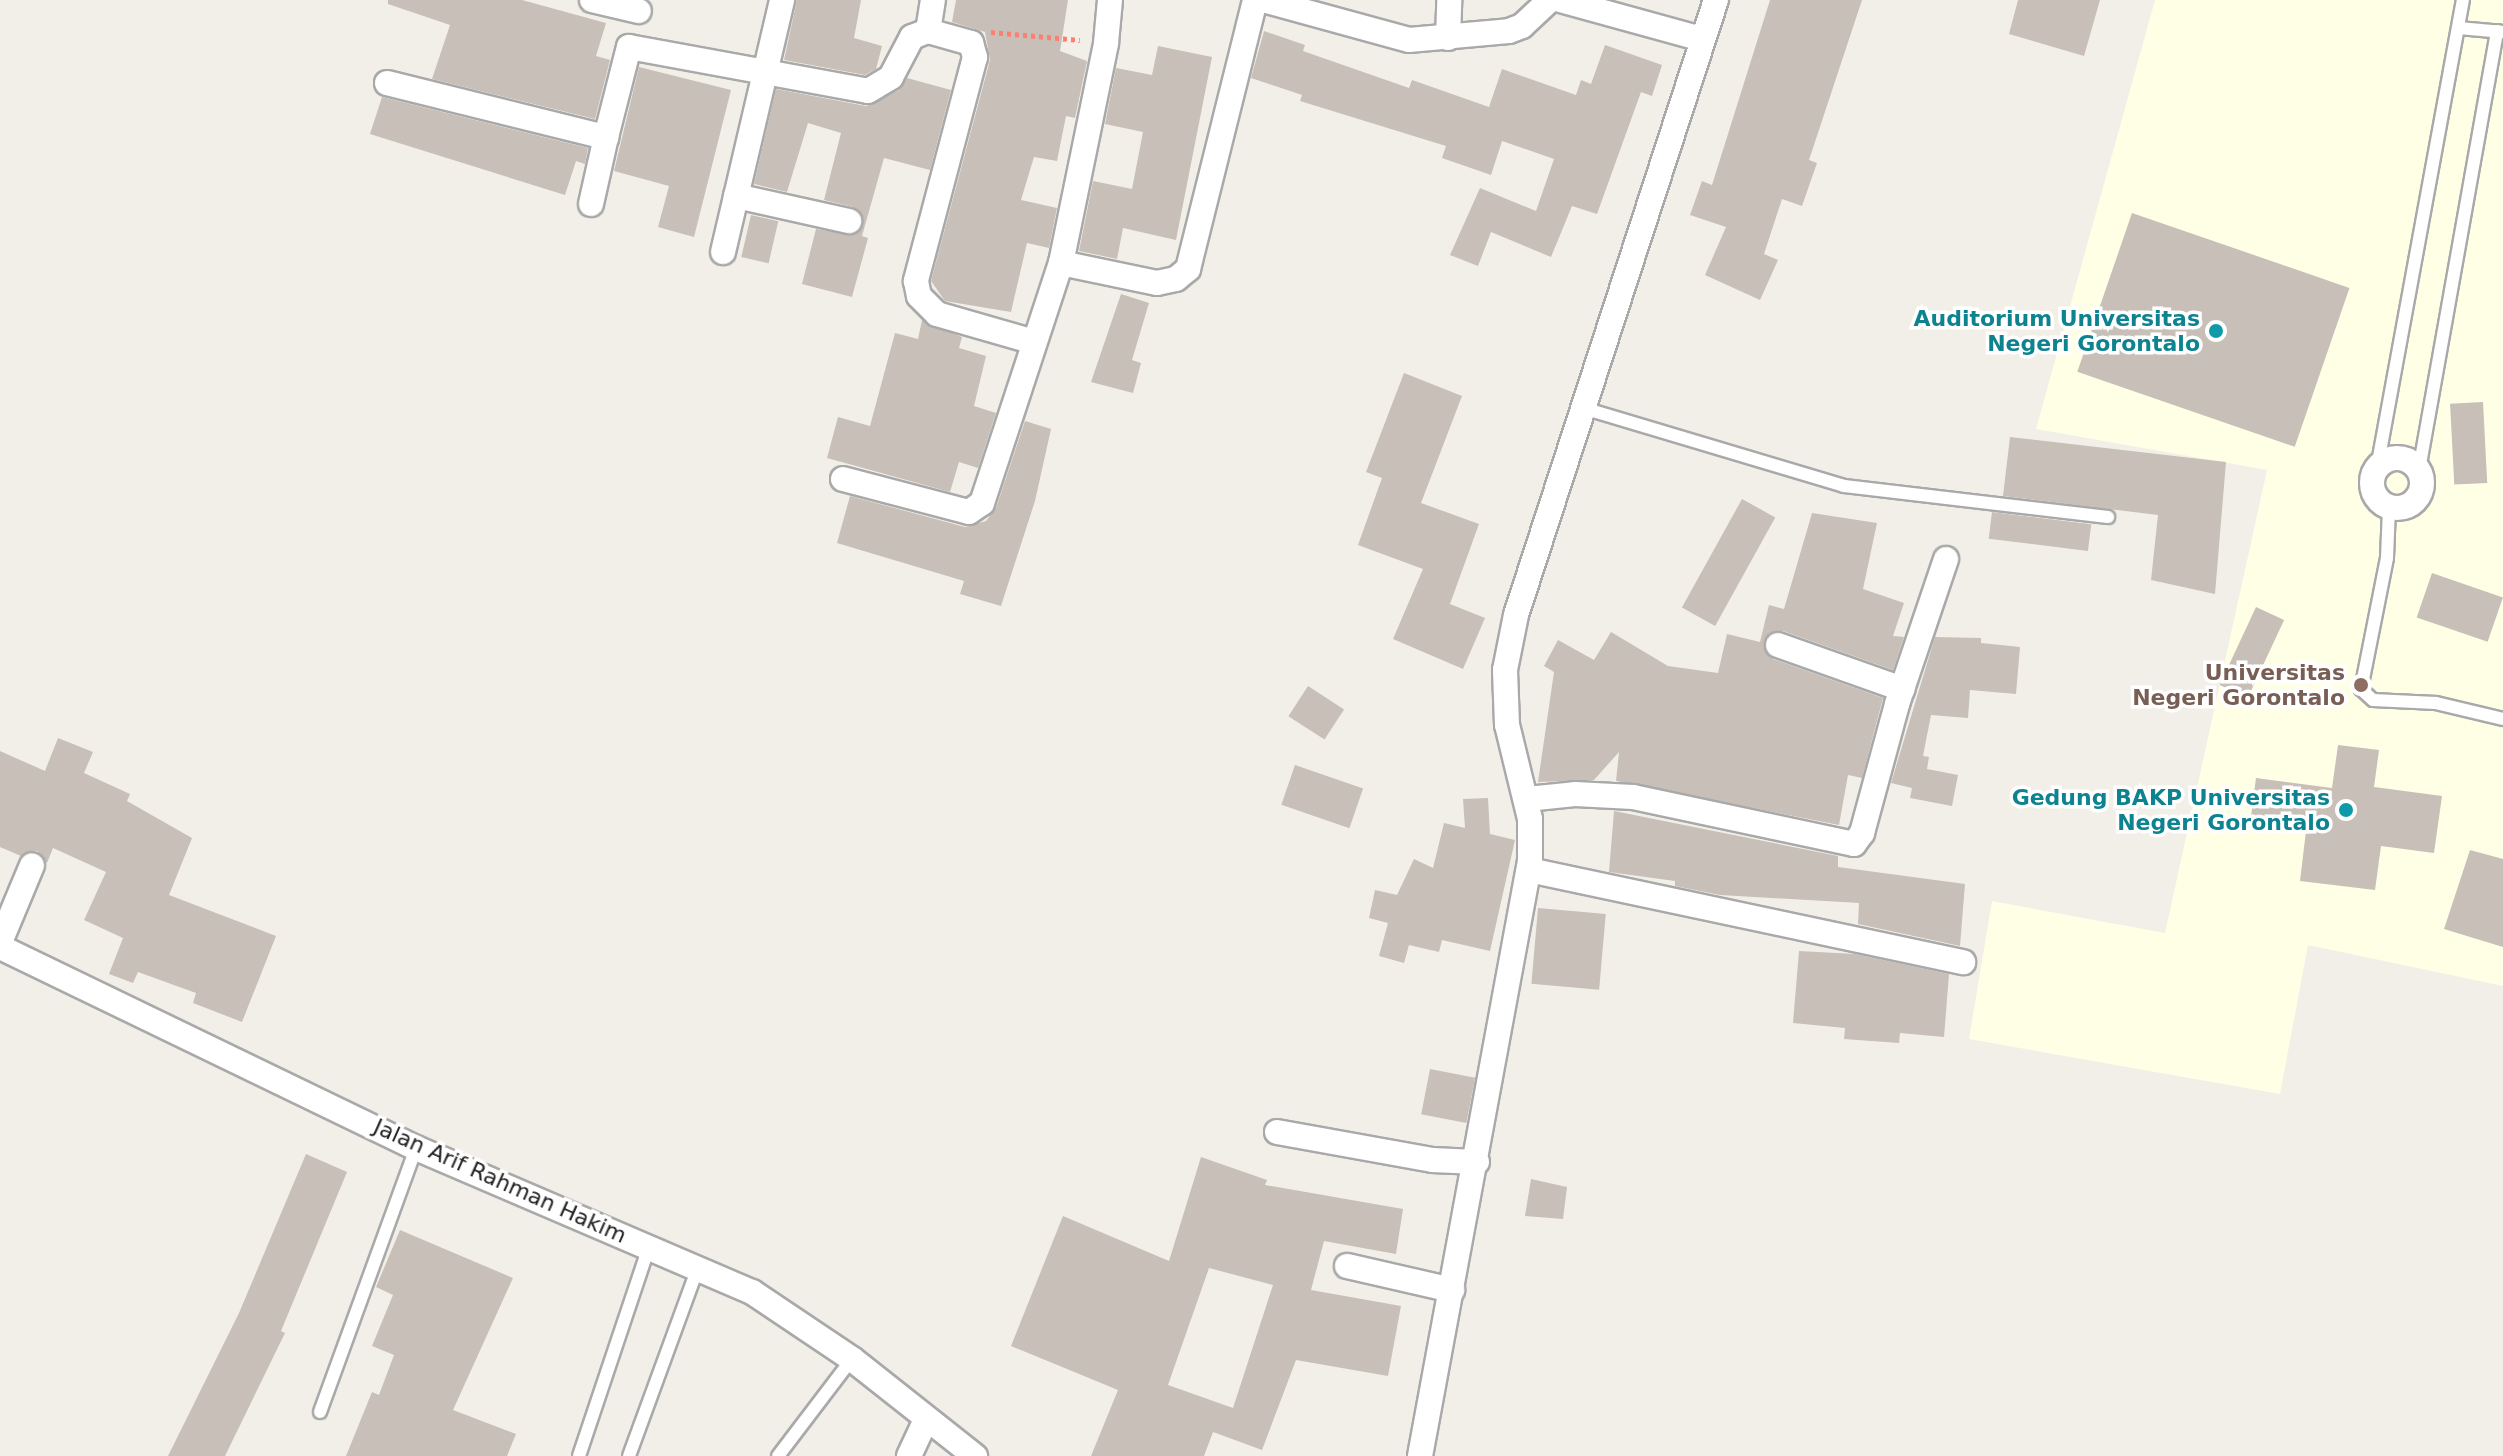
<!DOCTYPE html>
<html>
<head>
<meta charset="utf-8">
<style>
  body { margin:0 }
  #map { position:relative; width:2503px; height:1456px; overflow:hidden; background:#f2efe9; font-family:"DejaVu Sans",sans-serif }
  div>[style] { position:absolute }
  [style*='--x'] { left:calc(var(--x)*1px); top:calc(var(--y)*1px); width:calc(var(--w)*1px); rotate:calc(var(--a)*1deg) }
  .education>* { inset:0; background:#ffffe5 }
  .building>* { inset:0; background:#c7bfb8; transform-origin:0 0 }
  .path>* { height:5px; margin-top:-2.5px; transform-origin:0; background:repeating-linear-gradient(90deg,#fa8072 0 4px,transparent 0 8px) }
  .roads { filter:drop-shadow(2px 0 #a9a9a9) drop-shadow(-2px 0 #a9a9a9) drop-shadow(0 2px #a9a9a9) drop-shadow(0 -2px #a9a9a9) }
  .service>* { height:12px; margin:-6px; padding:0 6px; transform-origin:6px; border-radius:6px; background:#fff }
  .minor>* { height:24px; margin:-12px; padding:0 12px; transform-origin:12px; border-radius:12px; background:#fff }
  .minor>.ring { margin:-12px; padding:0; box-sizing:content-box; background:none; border:24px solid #fff; border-radius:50% }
  .dots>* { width:22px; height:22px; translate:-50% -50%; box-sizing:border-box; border:4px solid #fff; border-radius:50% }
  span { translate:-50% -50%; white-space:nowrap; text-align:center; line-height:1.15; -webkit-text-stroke:7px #fff; paint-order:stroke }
  .culture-label { font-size:22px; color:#0d838f; font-weight:700 }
  .right { translate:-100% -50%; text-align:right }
  .education-label { font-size:22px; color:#785e54; font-weight:700 }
  .street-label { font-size:22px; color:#222 }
</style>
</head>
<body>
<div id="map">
  <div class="education">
    <i style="clip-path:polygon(2155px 0,2503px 0,2503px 986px,2308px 945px,2280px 1094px,1969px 1039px,1992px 901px,2165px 933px,2267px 470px,2036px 429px)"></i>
  </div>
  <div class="building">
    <i style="clip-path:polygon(388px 0,522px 0,606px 23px,596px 56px,610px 60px,595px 119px,432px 79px,450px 25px,388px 4px)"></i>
    <i style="clip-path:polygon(797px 0,861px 0,854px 38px,882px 46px,876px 69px,865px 75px,784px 60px)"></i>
    <i style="clip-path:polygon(956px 0,1068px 0,1060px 51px,1087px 61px,1075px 118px,1066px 116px,1057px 161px,1034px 157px,1021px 200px,1057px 208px,1049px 248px,1027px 243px,1011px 312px,945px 301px,931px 281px,990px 60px,985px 32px,952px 22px)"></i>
    <i style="clip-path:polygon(1770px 0,1862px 0,1809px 160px,1817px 163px,1802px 206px,1782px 199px,1764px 254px,1778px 260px,1760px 300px,1705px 275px,1726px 227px,1690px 215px,1702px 181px,1712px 185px)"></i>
    <i style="clip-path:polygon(2018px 0,2100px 0,2084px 56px,2009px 34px)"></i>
    <i style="clip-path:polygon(1264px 31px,1305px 45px,1303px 51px,1409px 88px,1412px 80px,1489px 107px,1502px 69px,1576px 95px,1581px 80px,1591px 84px,1605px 45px,1662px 65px,1652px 96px,1641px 92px,1597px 214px,1572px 206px,1551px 257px,1491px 232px,1478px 266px,1450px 255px,1480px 188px,1536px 211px,1554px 159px,1502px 141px,1491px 175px,1442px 158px,1446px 146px,1300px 101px,1302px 95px,1251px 78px)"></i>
    <i style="clip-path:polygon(1158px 46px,1212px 57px,1176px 240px,1123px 228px,1117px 259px,1079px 251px,1093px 181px,1132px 189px,1143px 132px,1105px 124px,1116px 68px,1152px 75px)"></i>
    <i style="clip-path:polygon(639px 67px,731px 90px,694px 237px,658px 227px,669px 186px,614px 171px)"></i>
    <i style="clip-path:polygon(907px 78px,951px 90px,930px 170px,884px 158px,862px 236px,868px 238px,852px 297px,802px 284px,816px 229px,853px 235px,861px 230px,863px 217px,853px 207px,824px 200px,841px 133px,808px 123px,787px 192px,754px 184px,776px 89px,866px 106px,899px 90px)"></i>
    <i style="clip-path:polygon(382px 97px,588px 148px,585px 164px,576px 161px,565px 195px,370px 134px)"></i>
    <i style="left:2132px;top:213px;width:230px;height:168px;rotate:19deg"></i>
    <i style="left:751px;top:215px;width:28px;height:43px;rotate:13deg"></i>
    <i style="clip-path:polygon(1121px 294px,1149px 303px,1132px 360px,1141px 363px,1133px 393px,1091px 382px)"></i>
    <i style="clip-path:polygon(922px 320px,962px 337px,959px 348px,986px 356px,974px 406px,996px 413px,978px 468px,959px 462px,950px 492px,827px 458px,838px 417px,870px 426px,895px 333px,918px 339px)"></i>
    <i style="clip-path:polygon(1404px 373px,1462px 396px,1421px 503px,1479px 524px,1450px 604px,1485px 618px,1463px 669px,1393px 639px,1423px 569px,1358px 545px,1382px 478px,1366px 472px)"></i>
    <i style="left:2483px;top:402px;width:81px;height:33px;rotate:87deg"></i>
    <i style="clip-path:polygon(1025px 421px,1051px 429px,1035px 501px,1001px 606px,960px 594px,964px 581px,837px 543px,850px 496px,965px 527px,986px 521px,996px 508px)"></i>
    <i style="clip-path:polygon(2010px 437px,2226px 462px,2215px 594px,2151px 580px,2158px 515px,2003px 496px)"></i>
    <i style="left:1742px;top:499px;width:38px;height:124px;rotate:29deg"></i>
    <i style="left:1992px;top:512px;width:100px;height:27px;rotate:7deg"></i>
    <i style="clip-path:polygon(1812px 513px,1877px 523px,1863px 589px,1904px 603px,1893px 636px,1904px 637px,1893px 670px,1783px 631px,1769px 633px,1764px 641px,1773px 659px,1883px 698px,1862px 778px,1848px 775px,1839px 825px,1616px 781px,1619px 752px,1594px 780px,1538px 782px,1554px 672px,1544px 666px,1558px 640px,1594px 660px,1611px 632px,1668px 666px,1718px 673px,1727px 634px,1760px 642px,1769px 605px,1784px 609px)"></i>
    <i style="left:2432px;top:573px;width:75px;height:47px;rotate:19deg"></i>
    <i style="left:2256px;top:607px;width:31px;height:86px;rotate:25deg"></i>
    <i style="clip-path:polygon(1935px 637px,1981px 638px,1981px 643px,2020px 647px,2016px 694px,1970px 690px,1968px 718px,1931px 715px,1923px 756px,1929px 757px,1927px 769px,1958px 775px,1952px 806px,1910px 798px,1912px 788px,1891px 783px)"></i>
    <i style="left:1308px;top:686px;width:43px;height:36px;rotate:33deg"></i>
    <i style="clip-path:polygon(58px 738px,93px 752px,84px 773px,130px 794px,127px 801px,192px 838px,169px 895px,276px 936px,242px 1022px,193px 1003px,196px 993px,138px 972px,133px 983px,109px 974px,123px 938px,84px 920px,106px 872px,53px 848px,47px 863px,37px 851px,21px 856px,0 847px,0 751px,45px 771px)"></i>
    <i style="clip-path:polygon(2338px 745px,2379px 750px,2374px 787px,2442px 796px,2434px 853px,2381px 846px,2375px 890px,2300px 881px,2306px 831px,2250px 824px,2256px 778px,2332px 788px)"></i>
    <i style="left:1295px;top:765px;width:72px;height:42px;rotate:19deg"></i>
    <i style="clip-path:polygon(1488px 798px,1490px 834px,1515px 840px,1490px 951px,1442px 940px,1439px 952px,1409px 945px,1404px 963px,1379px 956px,1388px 923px,1369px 918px,1375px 890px,1397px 895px,1414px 859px,1433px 868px,1444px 823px,1465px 828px,1463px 799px)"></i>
    <i style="clip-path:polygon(1614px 811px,1838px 856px,1838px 867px,1965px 884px,1960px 946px,1858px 924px,1859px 903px,1720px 895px,1675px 886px,1675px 881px,1609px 872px)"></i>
    <i style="clip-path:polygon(2470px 850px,2503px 859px,2503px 947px,2444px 929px)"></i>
    <i style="left:1538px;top:908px;width:68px;height:76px;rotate:5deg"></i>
    <i style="clip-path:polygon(1799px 951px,1855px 954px,1949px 974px,1944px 1037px,1900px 1033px,1899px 1043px,1844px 1039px,1845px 1028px,1793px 1023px)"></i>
    <i style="left:1430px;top:1069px;width:46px;height:46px;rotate:11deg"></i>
    <i style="clip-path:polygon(306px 1154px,347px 1172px,281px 1331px,285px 1333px,225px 1456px,168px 1456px,239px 1313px)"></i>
    <i style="clip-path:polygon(evenodd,1201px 1157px,1267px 1180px,1265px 1185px,1403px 1209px,1396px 1254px,1324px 1241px,1311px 1290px,1401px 1306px,1388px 1376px,1296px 1360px,1262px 1450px,1213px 1432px,1204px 1456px,1091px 1456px,1118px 1390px,1011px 1346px,1063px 1216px,1169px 1261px,1201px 1157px,1209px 1268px,1273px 1285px,1233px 1408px,1168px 1385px,1209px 1268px)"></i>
    <i style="clip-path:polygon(1531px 1179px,1567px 1187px,1563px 1219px,1525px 1216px)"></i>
    <i style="clip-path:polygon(400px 1230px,513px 1278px,453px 1410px,516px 1434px,507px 1456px,346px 1456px,372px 1392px,379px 1395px,394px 1355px,372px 1346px,393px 1295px,376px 1287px)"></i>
  </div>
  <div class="path">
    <i style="--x:991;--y:32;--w:89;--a:5.1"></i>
  </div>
  <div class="roads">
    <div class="service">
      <i style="--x:2459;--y:28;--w:44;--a:5.2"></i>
      <i style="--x:1583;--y:408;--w:272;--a:16.6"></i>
      <i style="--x:1844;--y:486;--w:266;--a:6.7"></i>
      <i style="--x:2377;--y:468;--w:476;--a:-79.6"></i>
      <i style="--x:2419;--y:470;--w:446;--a:-79.9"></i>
      <i style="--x:2389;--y:508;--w:50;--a:92.3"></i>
      <i style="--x:2387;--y:558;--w:134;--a:101.2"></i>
      <i style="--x:2361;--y:689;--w:16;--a:43"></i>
      <i style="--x:2373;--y:700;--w:63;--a:2.7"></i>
      <i style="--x:2436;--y:703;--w:69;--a:13.4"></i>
      <i style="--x:320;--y:1412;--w:281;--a:-70"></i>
      <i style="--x:579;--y:1456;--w:220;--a:-71.5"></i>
      <i style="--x:629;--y:1456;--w:201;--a:-69.9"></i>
      <i style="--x:778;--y:1456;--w:122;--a:-52.7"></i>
    </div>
    <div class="minor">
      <i style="--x:592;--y:0;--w:48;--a:13.2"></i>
      <i style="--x:1263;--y:0;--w:151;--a:15.3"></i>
      <i style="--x:1409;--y:40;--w:100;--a:-5.1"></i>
      <i style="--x:1509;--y:31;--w:14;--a:-21"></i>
      <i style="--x:1522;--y:26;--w:38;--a:-43"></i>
      <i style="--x:1560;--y:0;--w:147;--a:15.4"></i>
      <i style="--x:928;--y:31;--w:45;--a:15.6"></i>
      <i style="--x:971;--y:43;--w:15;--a:74"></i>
      <i style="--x:975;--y:57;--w:232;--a:104.8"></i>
      <i style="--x:916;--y:281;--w:15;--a:79"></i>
      <i style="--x:919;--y:296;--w:25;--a:45"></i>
      <i style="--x:937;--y:314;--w:101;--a:16.1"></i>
      <i style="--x:1448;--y:38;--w:38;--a:-88"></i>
      <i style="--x:387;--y:83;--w:226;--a:13.9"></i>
      <i style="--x:606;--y:137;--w:93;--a:-75.7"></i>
      <i style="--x:629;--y:47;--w:243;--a:10.4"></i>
      <i style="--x:868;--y:91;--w:27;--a:-31"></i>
      <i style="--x:891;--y:77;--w:45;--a:-62.3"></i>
      <i style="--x:912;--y:37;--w:17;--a:-21"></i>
      <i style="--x:928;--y:31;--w:31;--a:-81"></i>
      <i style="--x:736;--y:196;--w:116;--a:12.5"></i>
      <i style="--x:591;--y:204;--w:69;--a:-77.4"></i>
      <i style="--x:723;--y:252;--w:259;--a:-76.8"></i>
      <i style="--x:1061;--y:263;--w:98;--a:11.8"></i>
      <i style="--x:1157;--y:283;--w:19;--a:-12"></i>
      <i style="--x:1176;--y:279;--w:16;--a:-40"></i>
      <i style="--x:1188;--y:269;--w:277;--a:-76"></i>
      <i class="ring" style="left:2372px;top:458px;width:26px;height:26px"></i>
      <i style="--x:843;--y:479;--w:130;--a:14.7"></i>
      <i style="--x:969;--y:512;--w:16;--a:-35"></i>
      <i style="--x:982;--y:503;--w:253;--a:-71.8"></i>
      <i style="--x:1061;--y:263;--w:225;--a:-78.4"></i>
      <i style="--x:1106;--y:43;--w:43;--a:-84.7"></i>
      <i style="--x:1778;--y:645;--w:132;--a:19.5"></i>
      <i style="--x:1527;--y:799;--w:48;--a:-5.9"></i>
      <i style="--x:1575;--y:794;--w:58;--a:3"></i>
      <i style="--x:1633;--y:797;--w:226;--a:12"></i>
      <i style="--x:1854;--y:844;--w:14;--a:-54"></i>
      <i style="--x:1862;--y:833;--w:134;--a:-74.8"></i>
      <i style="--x:1897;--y:704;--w:153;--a:-71.3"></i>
      <i style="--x:1529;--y:870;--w:444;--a:12"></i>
      <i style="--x:0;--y:942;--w:83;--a:-67.4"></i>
      <i style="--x:0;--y:947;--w:462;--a:25.8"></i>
      <i style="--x:416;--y:1148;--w:366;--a:23.2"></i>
      <i style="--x:752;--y:1292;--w:120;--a:33.8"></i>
      <i style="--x:852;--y:1359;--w:157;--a:38.3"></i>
      <i style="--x:1277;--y:1132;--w:158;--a:10.2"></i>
      <i style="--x:1432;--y:1160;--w:45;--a:2.5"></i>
      <i style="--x:1347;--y:1266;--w:108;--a:12.9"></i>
      <i style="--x:909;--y:1456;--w:40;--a:-65"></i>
      <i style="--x:1420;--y:1456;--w:605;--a:-79.53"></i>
      <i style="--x:1530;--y:861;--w:42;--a:-90"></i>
      <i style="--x:1530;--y:819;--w:97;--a:-103.7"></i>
      <i style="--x:1507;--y:725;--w:55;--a:-92.1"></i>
      <i style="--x:1505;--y:670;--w:56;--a:-78.7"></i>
      <i style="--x:1516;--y:615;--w:647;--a:-71.99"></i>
    </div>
  </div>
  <div class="dots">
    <i style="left:2216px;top:331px;background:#0f9aa8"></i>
    <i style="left:2361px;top:685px;background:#8d6e63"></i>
    <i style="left:2346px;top:810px;background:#0f9aa8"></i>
  </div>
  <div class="culture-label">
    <span class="right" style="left:2200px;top:331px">Auditorium Universitas<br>Negeri Gorontalo</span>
    <span class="right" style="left:2330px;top:810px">Gedung BAKP Universitas<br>Negeri Gorontalo</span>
  </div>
  <div class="education-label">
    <span class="right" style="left:2345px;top:685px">Universitas<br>Negeri Gorontalo</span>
  </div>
  <div class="street-label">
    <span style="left:500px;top:1181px;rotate:24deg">Jalan Arif Rahman Hakim</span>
  </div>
</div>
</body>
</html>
